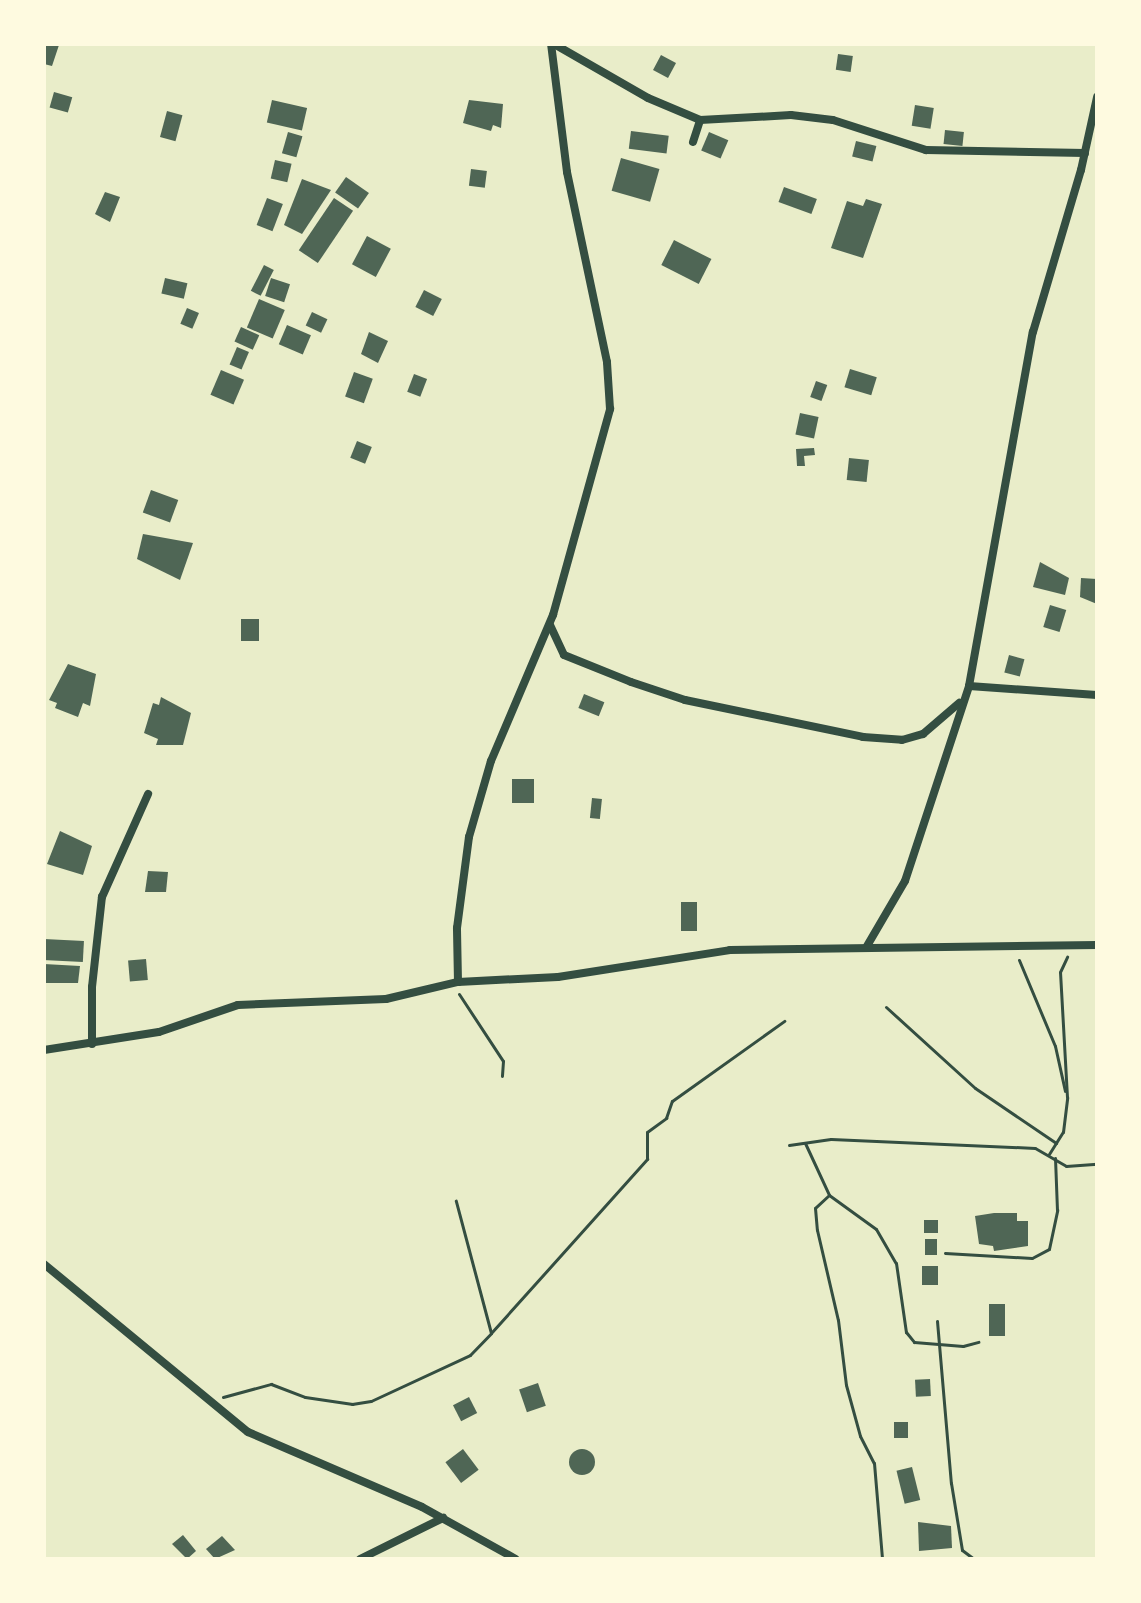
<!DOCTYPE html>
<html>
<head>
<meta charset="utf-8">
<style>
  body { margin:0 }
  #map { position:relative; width:1141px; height:1603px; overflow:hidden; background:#e9edc9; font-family:"Roboto Serif",serif }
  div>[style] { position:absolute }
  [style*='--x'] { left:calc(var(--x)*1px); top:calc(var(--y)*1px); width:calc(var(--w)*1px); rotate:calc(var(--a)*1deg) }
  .building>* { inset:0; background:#4f6655; transform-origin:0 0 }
  .round { border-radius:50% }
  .path>* { height:3px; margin:-1.5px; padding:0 1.5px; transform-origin:1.5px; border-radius:1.5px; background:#344e41 }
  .minor>* { height:8px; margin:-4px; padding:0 4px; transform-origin:4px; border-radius:4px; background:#344e41 }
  span { translate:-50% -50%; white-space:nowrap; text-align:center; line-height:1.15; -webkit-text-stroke:8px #fefae0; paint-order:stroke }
  .frame { position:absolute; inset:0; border:46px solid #fefae0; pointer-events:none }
</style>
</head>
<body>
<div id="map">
  <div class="building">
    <i style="clip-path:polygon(44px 44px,59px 45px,52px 66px,44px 64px)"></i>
    <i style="left:838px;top:54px;width:15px;height:16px;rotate:8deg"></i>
    <i style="left:661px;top:55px;width:17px;height:17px;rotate:28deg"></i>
    <i style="left:54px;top:92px;width:19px;height:16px;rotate:16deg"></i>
    <i style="left:272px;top:100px;width:36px;height:23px;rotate:13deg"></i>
    <i style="clip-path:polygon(469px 100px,503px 104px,501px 128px,493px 125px,491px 131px,463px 123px)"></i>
    <i style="left:915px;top:105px;width:19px;height:21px;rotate:9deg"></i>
    <i style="left:167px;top:111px;width:16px;height:27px;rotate:15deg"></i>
    <i style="left:945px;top:130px;width:19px;height:14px;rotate:6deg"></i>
    <i style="left:631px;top:131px;width:38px;height:18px;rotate:7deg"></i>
    <i style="left:288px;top:132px;width:15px;height:22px;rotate:16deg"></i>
    <i style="left:709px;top:132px;width:21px;height:20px;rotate:23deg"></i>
    <i style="left:856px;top:141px;width:21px;height:16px;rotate:14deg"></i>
    <i style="left:621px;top:158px;width:40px;height:34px;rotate:16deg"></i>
    <i style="left:275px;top:160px;width:17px;height:19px;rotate:13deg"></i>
    <i style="left:471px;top:169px;width:16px;height:17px;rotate:7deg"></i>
    <i style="left:346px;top:177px;width:28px;height:19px;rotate:35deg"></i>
    <i style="clip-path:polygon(302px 179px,331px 190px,302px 234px,284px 225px)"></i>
    <i style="left:784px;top:187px;width:35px;height:16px;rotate:20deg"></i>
    <i style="clip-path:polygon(105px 192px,120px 197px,110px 222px,95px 214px)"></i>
    <i style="left:267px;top:198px;width:17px;height:29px;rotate:21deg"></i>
    <i style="left:334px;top:198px;width:23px;height:63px;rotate:34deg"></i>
    <i style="clip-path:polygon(866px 199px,882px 204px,863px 258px,831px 248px,847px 201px,863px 206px)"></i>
    <i style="left:367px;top:236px;width:27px;height:32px;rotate:28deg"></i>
    <i style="left:674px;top:240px;width:42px;height:28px;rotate:27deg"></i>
    <i style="left:264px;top:265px;width:11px;height:29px;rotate:27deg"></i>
    <i style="left:165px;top:278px;width:23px;height:16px;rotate:13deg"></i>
    <i style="left:271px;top:278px;width:20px;height:19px;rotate:18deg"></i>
    <i style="left:424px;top:290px;width:20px;height:19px;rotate:27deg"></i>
    <i style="left:259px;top:299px;width:28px;height:31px;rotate:23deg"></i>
    <i style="left:187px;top:308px;width:13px;height:17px;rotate:23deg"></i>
    <i style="left:312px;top:312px;width:17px;height:15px;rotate:25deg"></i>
    <i style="left:287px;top:325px;width:26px;height:21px;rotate:23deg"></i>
    <i style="left:241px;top:327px;width:20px;height:16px;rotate:24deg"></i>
    <i style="clip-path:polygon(369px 332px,388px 341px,378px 363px,361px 354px)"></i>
    <i style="left:237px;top:347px;width:13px;height:19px;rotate:23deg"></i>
    <i style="left:850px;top:369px;width:28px;height:19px;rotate:17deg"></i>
    <i style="left:221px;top:370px;width:25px;height:27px;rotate:23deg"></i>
    <i style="left:354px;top:372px;width:20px;height:26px;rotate:20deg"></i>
    <i style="left:414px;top:374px;width:14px;height:19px;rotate:21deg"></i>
    <i style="left:816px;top:381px;width:12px;height:17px;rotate:20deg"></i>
    <i style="left:800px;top:413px;width:19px;height:22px;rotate:12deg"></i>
    <i style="left:357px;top:441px;width:16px;height:18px;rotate:22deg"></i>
    <i style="clip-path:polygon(814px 448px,815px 455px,804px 456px,805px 466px,797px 466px,796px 449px)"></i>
    <i style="left:849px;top:458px;width:20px;height:22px;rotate:6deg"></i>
    <i style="left:151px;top:490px;width:29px;height:24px;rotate:20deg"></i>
    <i style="clip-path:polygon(143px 534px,193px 543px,180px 580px,137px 559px)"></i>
    <i style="clip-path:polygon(1040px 562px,1069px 578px,1065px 595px,1033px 587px)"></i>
    <i style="clip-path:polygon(1081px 578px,1097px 579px,1097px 604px,1080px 597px)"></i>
    <i style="left:1050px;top:605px;width:17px;height:23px;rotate:17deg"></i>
    <i style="left:259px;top:619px;width:22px;height:18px;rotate:90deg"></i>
    <i style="left:1009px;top:655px;width:16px;height:18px;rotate:15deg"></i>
    <i style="clip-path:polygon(68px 664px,96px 674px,90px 706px,83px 703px,78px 717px,55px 708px,57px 703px,49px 700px)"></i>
    <i style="left:584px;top:694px;width:22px;height:15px;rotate:22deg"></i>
    <i style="clip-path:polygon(161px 697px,191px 713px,183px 745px,156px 745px,158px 739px,144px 733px,153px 703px,159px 705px)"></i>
    <i style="left:512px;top:779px;width:22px;height:24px"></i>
    <i style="left:592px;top:798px;width:10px;height:20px;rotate:6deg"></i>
    <i style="clip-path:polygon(60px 831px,92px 846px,83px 875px,47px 864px)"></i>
    <i style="clip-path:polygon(148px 871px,168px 872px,166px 892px,145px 892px)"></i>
    <i style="left:697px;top:902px;width:29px;height:16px;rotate:90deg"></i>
    <i style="left:44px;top:939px;width:40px;height:21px;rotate:3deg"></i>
    <i style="left:146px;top:959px;width:21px;height:18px;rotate:85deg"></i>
    <i style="clip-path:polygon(44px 964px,80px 966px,78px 983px,44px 983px)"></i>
    <i style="clip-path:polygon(994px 1213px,1017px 1213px,1017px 1221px,1028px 1221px,1028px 1246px,994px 1251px,993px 1246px,979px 1244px,975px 1216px)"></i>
    <i style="left:924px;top:1220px;width:14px;height:13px"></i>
    <i style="left:925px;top:1239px;width:12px;height:16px"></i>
    <i style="left:922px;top:1266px;width:16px;height:19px"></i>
    <i style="left:989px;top:1304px;width:16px;height:32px"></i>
    <i style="left:930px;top:1379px;width:17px;height:15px;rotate:87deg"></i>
    <i style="left:538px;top:1383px;width:24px;height:20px;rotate:71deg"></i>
    <i style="left:469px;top:1397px;width:18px;height:18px;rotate:63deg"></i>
    <i style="left:908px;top:1422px;width:16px;height:14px;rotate:90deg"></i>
    <i class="round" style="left:569px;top:1449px;width:26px;height:26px"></i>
    <i style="left:463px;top:1449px;width:26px;height:22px;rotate:53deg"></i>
    <i style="left:912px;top:1467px;width:34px;height:16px;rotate:76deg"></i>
    <i style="clip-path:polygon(918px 1522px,951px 1526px,952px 1548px,919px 1551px)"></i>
    <i style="clip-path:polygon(183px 1535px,196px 1551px,187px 1559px,172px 1544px)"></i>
    <i style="clip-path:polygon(222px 1536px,235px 1550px,215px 1559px,206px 1549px)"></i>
  </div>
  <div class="path">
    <i style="--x:1019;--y:960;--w:93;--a:67.3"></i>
    <i style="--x:1055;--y:1046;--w:46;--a:77.5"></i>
    <i style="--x:459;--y:994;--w:80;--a:56.7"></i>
    <i style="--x:503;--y:1061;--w:15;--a:94"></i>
    <i style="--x:886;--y:1007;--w:120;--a:42.3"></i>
    <i style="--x:975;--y:1088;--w:98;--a:34.2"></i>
    <i style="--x:805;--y:1143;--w:57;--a:65.2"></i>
    <i style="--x:829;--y:1195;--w:58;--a:35.9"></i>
    <i style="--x:876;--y:1229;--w:39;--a:60"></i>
    <i style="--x:896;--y:1263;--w:70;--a:81.8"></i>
    <i style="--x:906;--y:1332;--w:13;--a:51"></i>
    <i style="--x:914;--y:1342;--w:49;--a:4.7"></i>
    <i style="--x:963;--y:1346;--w:16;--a:-15"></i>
    <i style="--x:789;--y:1145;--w:42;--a:-8.1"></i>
    <i style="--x:831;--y:1139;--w:204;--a:2.5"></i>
    <i style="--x:1035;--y:1148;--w:36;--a:30"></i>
    <i style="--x:1066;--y:1166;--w:31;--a:-4"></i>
    <i style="--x:1049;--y:1154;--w:26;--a:-58"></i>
    <i style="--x:1063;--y:1132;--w:35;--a:-83"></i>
    <i style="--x:1067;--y:1097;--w:125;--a:-93.2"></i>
    <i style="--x:1060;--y:972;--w:17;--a:-65"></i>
    <i style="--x:829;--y:1195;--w:19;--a:137"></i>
    <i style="--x:815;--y:1208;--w:22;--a:85"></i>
    <i style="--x:817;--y:1230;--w:92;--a:76.9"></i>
    <i style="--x:838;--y:1320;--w:65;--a:83"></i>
    <i style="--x:846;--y:1385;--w:53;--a:74.6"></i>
    <i style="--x:860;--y:1436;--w:30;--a:63"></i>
    <i style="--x:874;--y:1463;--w:96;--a:85.2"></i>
    <i style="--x:945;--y:1253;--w:87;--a:3.3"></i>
    <i style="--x:1032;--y:1258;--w:19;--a:-28"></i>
    <i style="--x:1049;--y:1249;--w:40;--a:-78"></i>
    <i style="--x:1057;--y:1210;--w:52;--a:-92.2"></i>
    <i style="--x:937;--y:1321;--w:163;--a:85.1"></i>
    <i style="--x:951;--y:1483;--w:68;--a:80.7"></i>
    <i style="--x:962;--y:1550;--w:15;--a:37"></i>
    <i style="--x:491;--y:1333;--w:234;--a:-48.1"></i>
    <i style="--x:647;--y:1159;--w:27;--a:-90"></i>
    <i style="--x:647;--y:1132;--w:24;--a:-36"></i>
    <i style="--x:666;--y:1118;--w:18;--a:-71"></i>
    <i style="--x:672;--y:1101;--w:138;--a:-35.5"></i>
    <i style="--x:223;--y:1397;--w:50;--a:-15.2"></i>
    <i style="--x:271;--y:1384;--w:36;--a:21"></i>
    <i style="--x:305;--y:1397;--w:48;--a:8.5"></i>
    <i style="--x:352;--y:1404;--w:19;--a:-9"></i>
    <i style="--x:371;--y:1401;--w:109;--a:-24.9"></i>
    <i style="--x:470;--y:1355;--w:30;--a:-46"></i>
    <i style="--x:491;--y:1333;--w:137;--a:-104.9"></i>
  </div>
  <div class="minor">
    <i style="--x:554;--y:44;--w:108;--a:29.9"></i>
    <i style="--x:648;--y:98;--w:56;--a:22.9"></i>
    <i style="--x:700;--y:120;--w:91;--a:-3.1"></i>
    <i style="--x:791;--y:115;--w:42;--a:6.8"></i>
    <i style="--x:833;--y:120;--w:98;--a:17.9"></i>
    <i style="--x:926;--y:150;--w:159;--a:1.1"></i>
    <i style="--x:693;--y:142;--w:23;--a:-72"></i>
    <i style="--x:550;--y:625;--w:33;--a:65"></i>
    <i style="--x:564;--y:655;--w:72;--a:21.9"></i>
    <i style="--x:631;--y:682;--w:57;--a:18.4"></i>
    <i style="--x:685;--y:700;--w:182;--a:11.7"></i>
    <i style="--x:863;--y:737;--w:39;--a:4"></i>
    <i style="--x:902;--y:740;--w:22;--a:-16"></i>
    <i style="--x:923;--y:734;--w:48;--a:-40.7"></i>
    <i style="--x:969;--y:686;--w:128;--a:4"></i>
    <i style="--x:867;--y:946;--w:75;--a:-59.7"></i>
    <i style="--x:905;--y:881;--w:205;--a:-71.8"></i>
    <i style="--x:969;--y:686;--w:360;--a:-79.8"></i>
    <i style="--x:1033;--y:332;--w:169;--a:-73.5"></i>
    <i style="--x:1081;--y:170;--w:75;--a:-77.6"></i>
    <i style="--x:458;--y:982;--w:54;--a:-91.1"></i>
    <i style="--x:457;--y:928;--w:92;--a:-82.5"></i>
    <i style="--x:469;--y:837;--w:79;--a:-73.9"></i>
    <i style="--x:491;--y:761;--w:159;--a:-67"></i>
    <i style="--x:553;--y:615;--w:214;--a:-74.5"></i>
    <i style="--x:610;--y:409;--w:47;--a:-93.7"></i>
    <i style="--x:607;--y:362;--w:194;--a:-101.9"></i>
    <i style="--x:567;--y:172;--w:129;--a:-97.1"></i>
    <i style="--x:92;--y:1044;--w:57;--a:-90"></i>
    <i style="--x:92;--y:987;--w:91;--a:-83.7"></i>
    <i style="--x:102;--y:897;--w:113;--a:-65.9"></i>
    <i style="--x:44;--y:1050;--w:116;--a:-8.9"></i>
    <i style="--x:159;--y:1032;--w:83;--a:-18.9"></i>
    <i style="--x:238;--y:1005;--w:148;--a:-2.3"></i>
    <i style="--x:386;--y:999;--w:74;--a:-13.3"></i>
    <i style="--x:458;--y:982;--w:100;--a:-2.9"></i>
    <i style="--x:558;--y:977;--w:174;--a:-8.9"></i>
    <i style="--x:730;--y:950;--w:367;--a:-0.8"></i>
    <i style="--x:44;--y:1264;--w:264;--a:39.5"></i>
    <i style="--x:248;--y:1432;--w:189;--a:23.3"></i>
    <i style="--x:422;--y:1507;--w:107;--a:29"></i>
    <i style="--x:360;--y:1559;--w:93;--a:-26.3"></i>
  </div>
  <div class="frame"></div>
</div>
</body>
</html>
